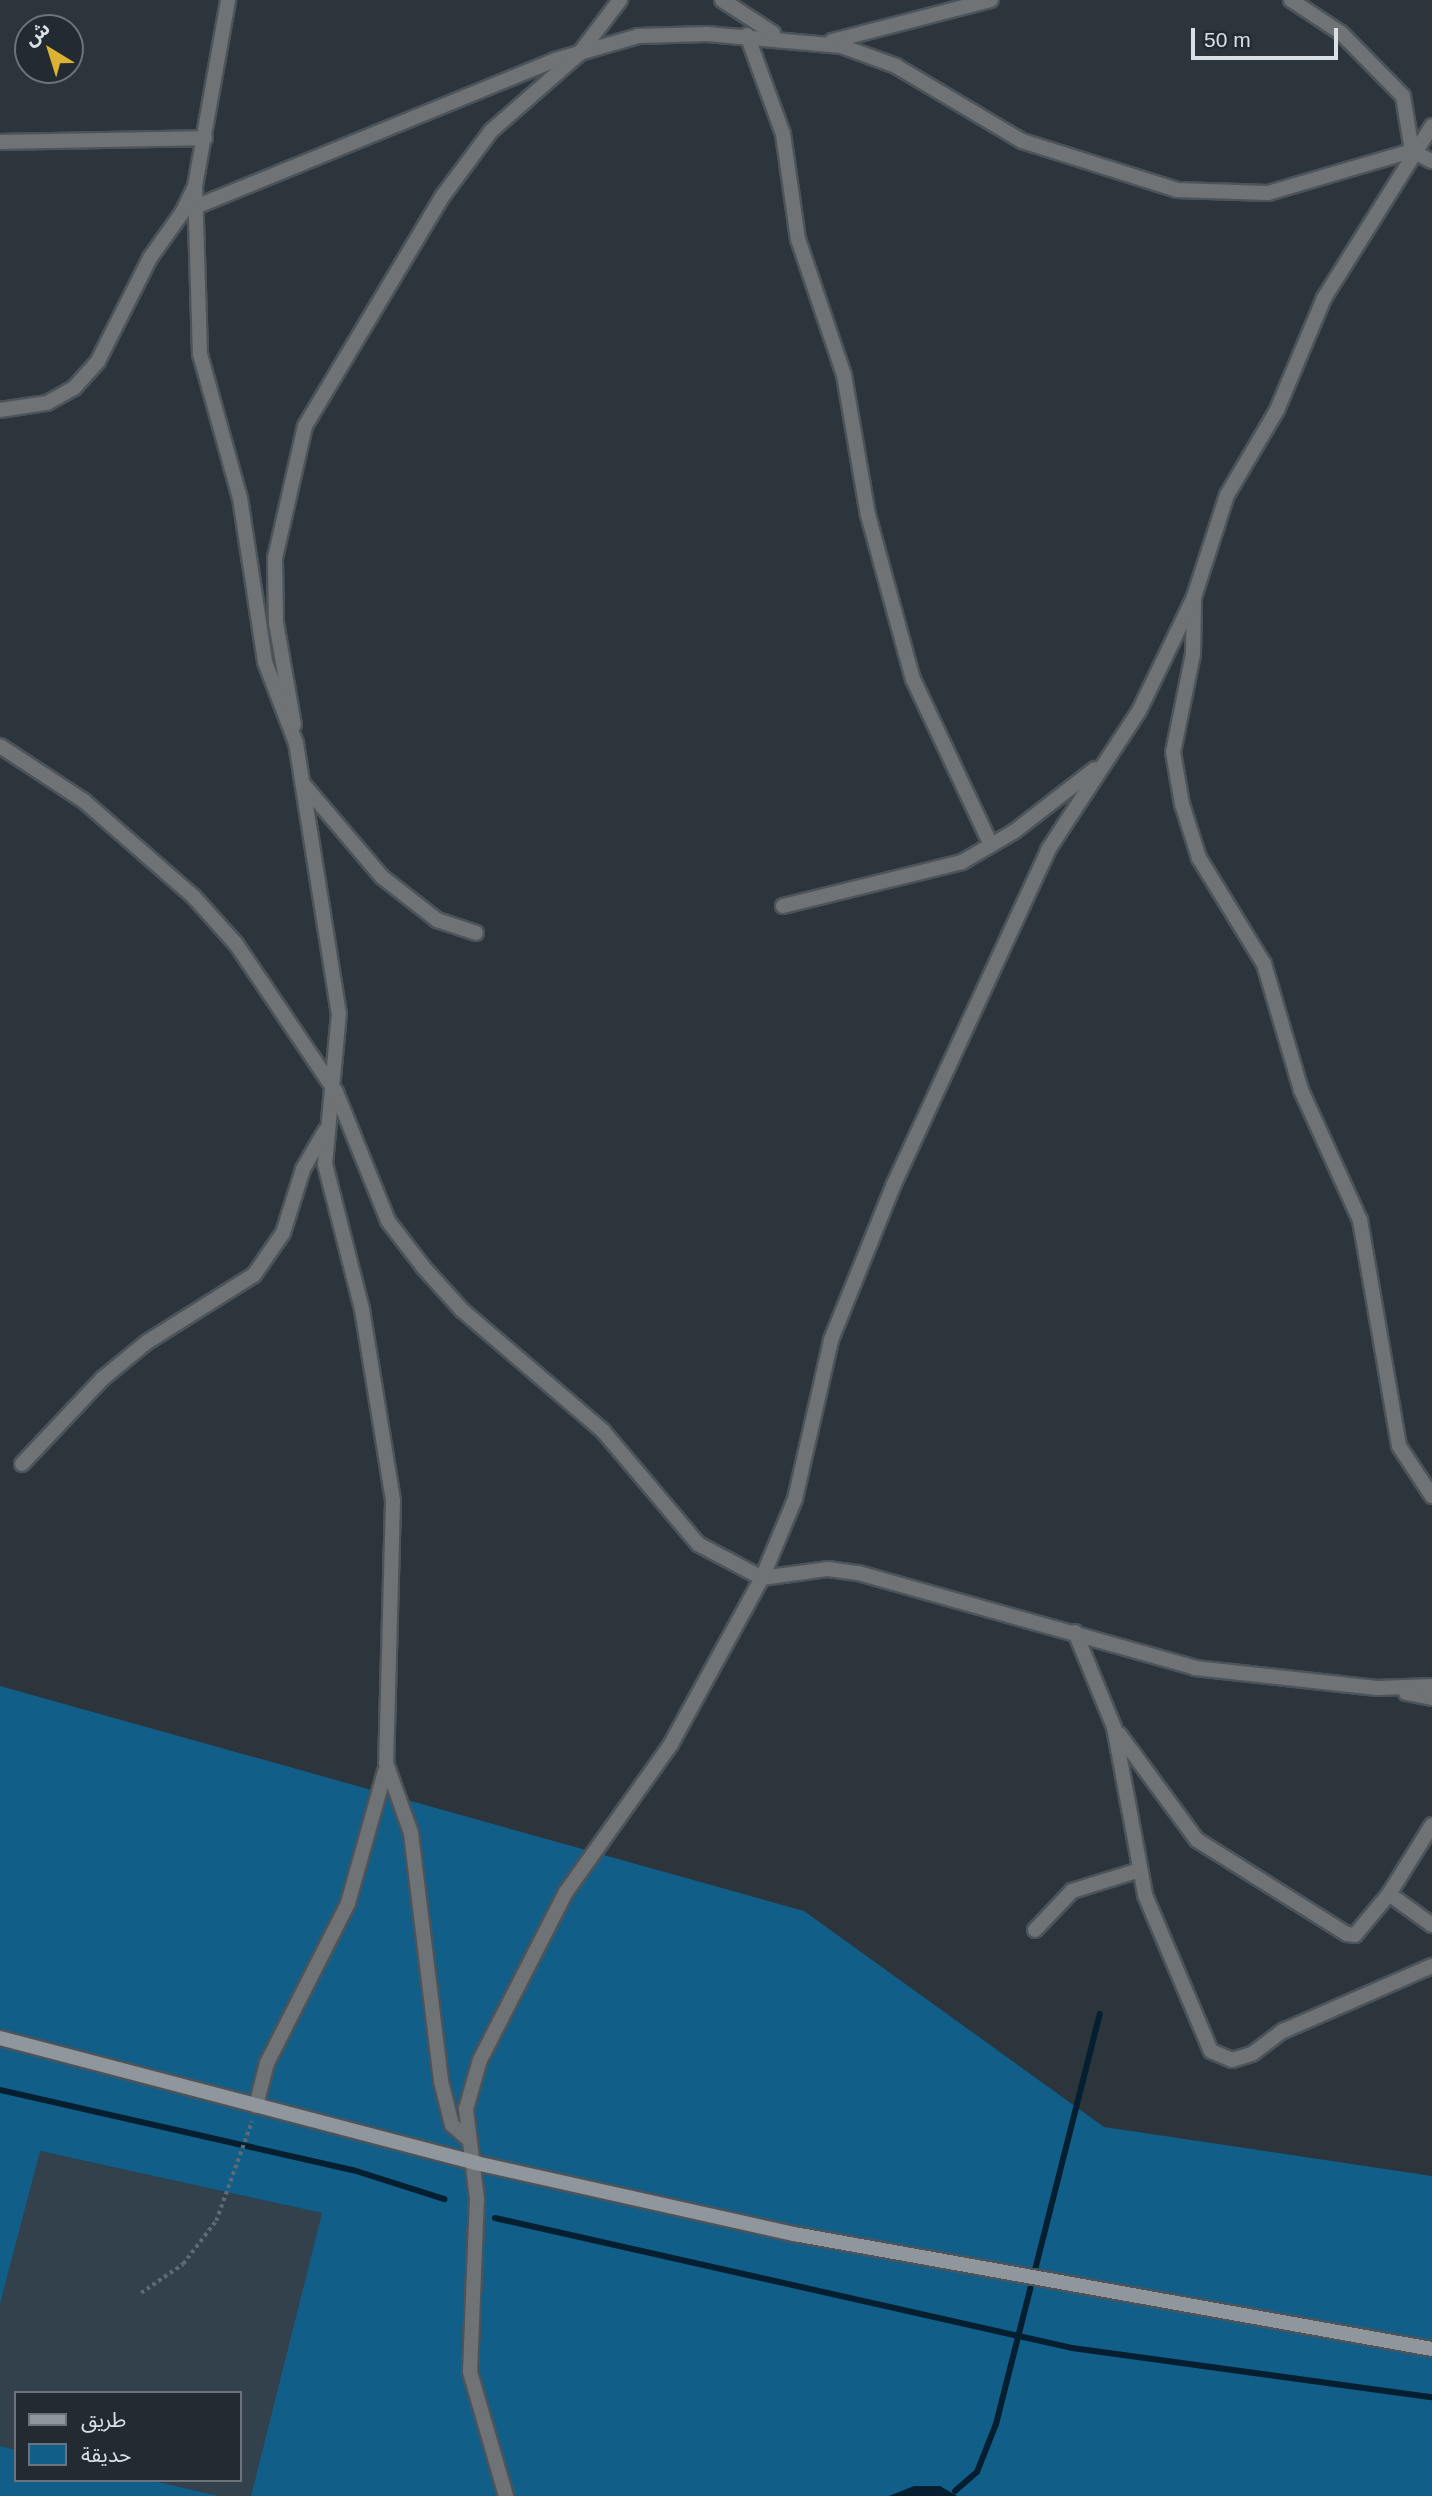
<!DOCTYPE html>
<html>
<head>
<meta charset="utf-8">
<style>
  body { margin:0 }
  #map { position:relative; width:1432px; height:2496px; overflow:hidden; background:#2c353c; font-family:Arial,"Noto Sans Arabic",sans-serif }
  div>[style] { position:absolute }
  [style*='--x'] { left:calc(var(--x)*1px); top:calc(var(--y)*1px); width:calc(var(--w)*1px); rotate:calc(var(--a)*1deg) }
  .built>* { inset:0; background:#33414c }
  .green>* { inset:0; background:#115e89 }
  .water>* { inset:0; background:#051f31 }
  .stream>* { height:6px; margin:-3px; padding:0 3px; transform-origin:3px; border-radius:3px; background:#051f31 }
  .path>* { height:3.5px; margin-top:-1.75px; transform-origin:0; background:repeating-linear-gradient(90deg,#626a71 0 3.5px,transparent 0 7px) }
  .roads { filter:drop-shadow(2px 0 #4c545a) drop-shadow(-2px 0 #4c545a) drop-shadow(0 2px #4c545a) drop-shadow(0 -2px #4c545a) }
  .minor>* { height:14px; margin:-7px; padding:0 7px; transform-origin:7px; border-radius:7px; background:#6f7376 }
  .secondary>* { height:14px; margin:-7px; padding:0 7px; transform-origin:7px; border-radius:7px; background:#8f969c }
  span { translate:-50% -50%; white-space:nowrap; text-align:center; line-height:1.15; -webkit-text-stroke:7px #232b32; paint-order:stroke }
  .legend { position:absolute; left:14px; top:2391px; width:228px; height:91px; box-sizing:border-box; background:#232b32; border:2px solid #6d737a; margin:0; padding:9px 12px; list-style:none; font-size:21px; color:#dbe0e5 }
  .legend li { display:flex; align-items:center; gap:14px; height:35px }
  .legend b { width:35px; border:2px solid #6d737a }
  .north { position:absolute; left:14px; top:14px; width:70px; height:70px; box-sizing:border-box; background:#232b32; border:2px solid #6d737a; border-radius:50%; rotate:322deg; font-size:19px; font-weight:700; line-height:28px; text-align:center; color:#dbe0e5 }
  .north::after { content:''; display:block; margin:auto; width:24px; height:32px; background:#dbb233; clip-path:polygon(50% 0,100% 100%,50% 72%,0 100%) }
  .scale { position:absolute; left:1191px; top:28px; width:147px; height:32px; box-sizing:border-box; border:4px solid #dbe0e5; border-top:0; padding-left:9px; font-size:21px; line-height:24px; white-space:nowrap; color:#dbe0e5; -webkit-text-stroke:5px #232b32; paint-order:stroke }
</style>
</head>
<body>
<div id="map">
  <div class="built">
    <i style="clip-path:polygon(39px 2151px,322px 2213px,251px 2496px,219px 2496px,149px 2480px,240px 2480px,240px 2393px,16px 2393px,16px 2450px,0 2446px,0 2304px)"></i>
  </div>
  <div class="green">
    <i style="clip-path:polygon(0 1686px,804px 1911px,1104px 2127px,1432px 2176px,1432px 2496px,957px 2496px,939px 2486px,889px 2496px,251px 2496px,322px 2213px,40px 2151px,0 2304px)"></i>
    <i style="clip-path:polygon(0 2446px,16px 2450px,16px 2480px,149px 2480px,219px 2496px,0 2496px)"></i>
  </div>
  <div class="water">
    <i style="clip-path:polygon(914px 2486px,940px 2486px,957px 2496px,889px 2496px)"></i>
  </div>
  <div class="stream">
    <i style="--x:0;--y:2090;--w:362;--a:12.8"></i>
    <i style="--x:353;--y:2170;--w:96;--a:17.7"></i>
    <i style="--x:495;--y:2218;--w:591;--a:12.7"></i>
    <i style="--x:1072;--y:2348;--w:363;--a:7.8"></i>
    <i style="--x:955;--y:2491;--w:29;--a:-41"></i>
    <i style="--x:977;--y:2472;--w:52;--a:-68.4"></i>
    <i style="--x:996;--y:2424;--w:423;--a:-75.8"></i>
  </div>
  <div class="path">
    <i style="--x:141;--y:2293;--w:51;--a:-34.6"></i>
    <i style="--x:183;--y:2264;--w:54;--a:-52.5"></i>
    <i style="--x:216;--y:2221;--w:106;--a:-70.2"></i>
  </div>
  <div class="roads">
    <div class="minor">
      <i style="--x:722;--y:0;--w:61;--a:32.9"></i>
      <i style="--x:1291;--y:0;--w:60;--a:33.4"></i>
      <i style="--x:1341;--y:33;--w:88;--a:45.5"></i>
      <i style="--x:1403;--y:96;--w:56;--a:80.7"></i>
      <i style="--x:747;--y:35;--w:105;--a:70"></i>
      <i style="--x:783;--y:134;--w:106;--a:81.9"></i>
      <i style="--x:798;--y:239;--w:144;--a:71.3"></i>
      <i style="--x:844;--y:375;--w:142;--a:80.3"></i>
      <i style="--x:868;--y:515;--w:170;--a:74.7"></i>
      <i style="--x:913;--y:679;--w:183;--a:64.8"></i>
      <i style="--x:832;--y:41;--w:164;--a:-14.5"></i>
      <i style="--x:0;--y:142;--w:205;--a:-1.1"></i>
      <i style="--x:195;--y:186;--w:168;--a:88.3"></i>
      <i style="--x:200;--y:354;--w:149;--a:74.5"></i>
      <i style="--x:240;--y:498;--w:166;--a:81.3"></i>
      <i style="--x:265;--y:662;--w:87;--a:69.1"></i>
      <i style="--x:296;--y:743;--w:273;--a:81"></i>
      <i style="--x:339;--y:1013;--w:152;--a:95.3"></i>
      <i style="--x:325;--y:1164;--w:150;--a:75.7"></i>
      <i style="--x:362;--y:1309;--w:194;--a:80.8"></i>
      <i style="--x:393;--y:1501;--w:262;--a:91.5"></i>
      <i style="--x:386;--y:1763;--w:74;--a:70.3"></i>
      <i style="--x:411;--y:1833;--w:250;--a:83.1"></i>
      <i style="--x:441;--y:2081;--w:45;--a:76"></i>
      <i style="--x:452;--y:2125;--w:21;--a:41"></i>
      <i style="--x:195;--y:207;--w:389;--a:-22.2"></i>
      <i style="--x:555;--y:60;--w:86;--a:-16.1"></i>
      <i style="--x:638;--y:36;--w:69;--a:-1.7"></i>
      <i style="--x:707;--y:34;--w:135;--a:5.1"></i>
      <i style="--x:841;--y:46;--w:59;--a:20"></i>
      <i style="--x:896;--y:66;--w:147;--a:30.8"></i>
      <i style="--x:1022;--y:141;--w:163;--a:17.5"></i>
      <i style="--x:1177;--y:190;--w:91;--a:1.9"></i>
      <i style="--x:1268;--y:193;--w:150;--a:-16.3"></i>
      <i style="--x:1412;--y:151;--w:22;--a:27"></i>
      <i style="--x:0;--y:410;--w:48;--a:-8.5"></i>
      <i style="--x:47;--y:403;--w:31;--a:-29"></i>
      <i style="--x:74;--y:388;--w:36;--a:-48"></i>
      <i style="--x:98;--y:361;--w:115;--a:-63.2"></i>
      <i style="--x:150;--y:258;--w:55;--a:-54.6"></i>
      <i style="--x:182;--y:213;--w:30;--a:-64"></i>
      <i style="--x:195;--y:186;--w:189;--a:-79.9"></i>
      <i style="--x:1194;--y:602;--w:52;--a:91.1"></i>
      <i style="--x:1193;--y:654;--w:100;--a:101.5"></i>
      <i style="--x:1173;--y:752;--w:53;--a:80.2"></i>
      <i style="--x:1182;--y:804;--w:57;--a:72.5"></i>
      <i style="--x:1199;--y:858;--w:124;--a:58.5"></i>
      <i style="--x:1264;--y:964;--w:131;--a:73.6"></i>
      <i style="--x:1301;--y:1090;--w:143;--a:65.6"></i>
      <i style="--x:1360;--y:1220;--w:229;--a:80.2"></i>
      <i style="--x:1399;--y:1446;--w:60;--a:56.6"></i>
      <i style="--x:294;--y:725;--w:104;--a:-100"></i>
      <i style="--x:276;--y:623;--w:65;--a:-90.9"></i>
      <i style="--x:275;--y:558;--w:135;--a:-77.2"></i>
      <i style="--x:305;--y:426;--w:267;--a:-59.1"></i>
      <i style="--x:442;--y:197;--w:82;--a:-53.4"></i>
      <i style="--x:491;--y:131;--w:117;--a:-41.2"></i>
      <i style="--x:579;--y:54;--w:68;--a:-52.8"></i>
      <i style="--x:0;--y:746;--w:100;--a:33.2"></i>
      <i style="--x:84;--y:801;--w:146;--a:41.1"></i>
      <i style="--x:194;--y:897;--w:63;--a:48.2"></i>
      <i style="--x:236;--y:944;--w:179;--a:56"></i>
      <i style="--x:336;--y:1092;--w:139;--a:68"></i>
      <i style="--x:388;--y:1221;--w:59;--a:52.5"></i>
      <i style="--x:424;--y:1268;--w:57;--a:47.9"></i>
      <i style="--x:462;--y:1310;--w:186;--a:40.6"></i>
      <i style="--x:603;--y:1431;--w:148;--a:49.9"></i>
      <i style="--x:698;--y:1544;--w:72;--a:28"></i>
      <i style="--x:762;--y:1578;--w:67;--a:-7.8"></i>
      <i style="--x:828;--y:1569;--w:30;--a:8"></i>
      <i style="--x:858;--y:1573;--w:350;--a:15.7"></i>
      <i style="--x:1195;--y:1668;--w:183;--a:6.3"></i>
      <i style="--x:1377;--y:1688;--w:55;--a:-2.1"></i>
      <i style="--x:304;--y:785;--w:121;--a:49.7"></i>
      <i style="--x:382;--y:877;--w:70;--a:38"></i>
      <i style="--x:437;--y:920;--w:41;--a:18.4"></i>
      <i style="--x:783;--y:906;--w:184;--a:-13.8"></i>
      <i style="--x:962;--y:862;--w:61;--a:-30.3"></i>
      <i style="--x:1015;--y:831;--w:101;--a:-37.8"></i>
      <i style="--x:22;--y:1464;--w:117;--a:-46.7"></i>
      <i style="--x:102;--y:1379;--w:58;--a:-39.4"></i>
      <i style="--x:147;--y:1342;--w:126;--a:-32.1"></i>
      <i style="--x:254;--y:1275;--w:51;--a:-55.4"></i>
      <i style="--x:283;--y:1233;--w:67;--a:-72.6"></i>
      <i style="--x:303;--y:1169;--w:44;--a:-59.9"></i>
      <i style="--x:1075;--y:1632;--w:103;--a:67.7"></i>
      <i style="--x:1114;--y:1727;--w:171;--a:79.5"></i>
      <i style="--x:1145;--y:1895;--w:169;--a:67.1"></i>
      <i style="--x:1211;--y:2051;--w:23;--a:23"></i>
      <i style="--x:1232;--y:2060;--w:21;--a:-17"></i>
      <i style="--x:1252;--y:2054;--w:39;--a:-37"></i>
      <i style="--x:1283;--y:2031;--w:163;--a:-23.6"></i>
      <i style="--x:1406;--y:1693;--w:26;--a:11"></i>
      <i style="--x:1119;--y:1734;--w:132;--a:53.7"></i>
      <i style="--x:1197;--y:1840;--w:177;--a:32.1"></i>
      <i style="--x:1347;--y:1934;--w:8;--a:7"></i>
      <i style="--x:1355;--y:1935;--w:53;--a:-50.3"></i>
      <i style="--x:1432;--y:1825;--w:81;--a:121.9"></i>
      <i style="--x:1389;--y:1894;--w:53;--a:35.8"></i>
      <i style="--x:1035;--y:1930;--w:54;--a:-46.5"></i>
      <i style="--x:1072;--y:1891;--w:71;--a:-17.2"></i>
      <i style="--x:256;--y:2106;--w:44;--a:-75.7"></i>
      <i style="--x:267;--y:2063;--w:179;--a:-63.1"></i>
      <i style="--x:348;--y:1903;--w:137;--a:-74.3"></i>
      <i style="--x:506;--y:2496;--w:129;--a:-106.2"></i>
      <i style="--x:470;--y:2372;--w:173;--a:-87.7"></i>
      <i style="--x:477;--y:2199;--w:91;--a:-97"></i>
      <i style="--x:466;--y:2109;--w:51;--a:-74.1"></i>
      <i style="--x:480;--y:2060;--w:189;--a:-62.9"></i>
      <i style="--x:566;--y:1892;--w:181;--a:-54.6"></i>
      <i style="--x:671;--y:1744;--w:189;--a:-61.3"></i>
      <i style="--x:762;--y:1578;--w:86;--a:-67.3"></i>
      <i style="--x:795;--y:1499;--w:163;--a:-77.2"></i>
      <i style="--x:831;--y:1340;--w:168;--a:-68"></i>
      <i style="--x:894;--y:1184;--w:368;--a:-65.2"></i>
      <i style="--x:1048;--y:850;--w:166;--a:-56.8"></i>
      <i style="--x:1139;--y:711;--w:127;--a:-64.2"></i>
      <i style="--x:1194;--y:597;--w:107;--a:-72.1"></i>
      <i style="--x:1227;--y:495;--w:99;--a:-59.5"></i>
      <i style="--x:1277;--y:410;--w:121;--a:-67.2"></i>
      <i style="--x:1324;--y:298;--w:203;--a:-57.9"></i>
    </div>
    <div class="secondary">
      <i style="--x:0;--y:2038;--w:492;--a:14.7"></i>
      <i style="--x:476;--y:2163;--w:326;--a:12.6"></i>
      <i style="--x:794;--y:2234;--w:648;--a:10.22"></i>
    </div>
  </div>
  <ul class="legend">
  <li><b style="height:9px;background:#8f969c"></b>طريق</li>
  <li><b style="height:19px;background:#115e89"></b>حديقة</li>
  </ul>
  <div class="north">ش</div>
  <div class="scale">50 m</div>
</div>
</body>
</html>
